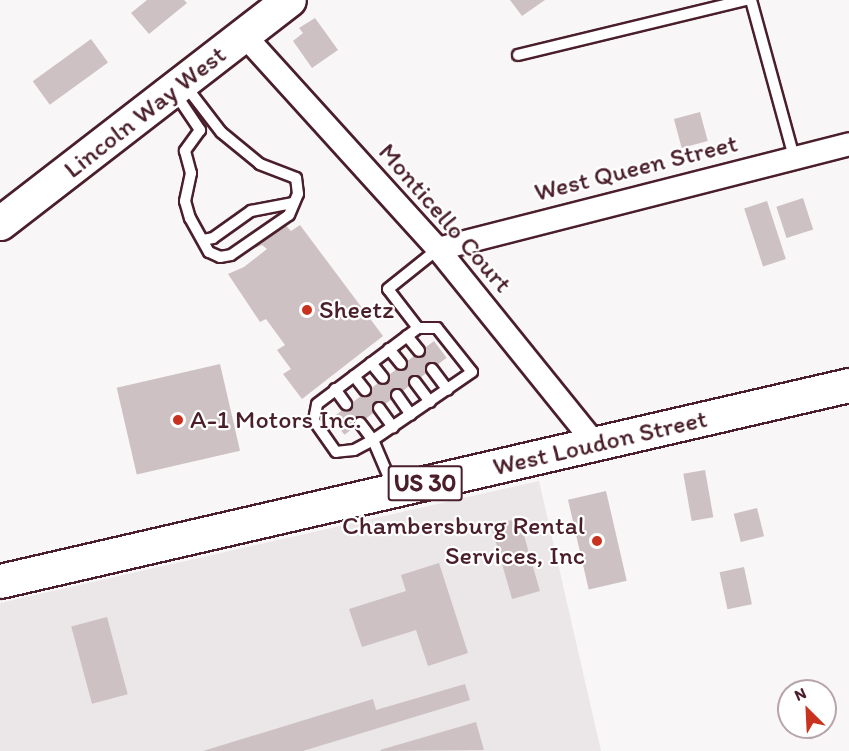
<!DOCTYPE html>
<html>
<head>
<meta charset="utf-8">
<style>
  body { margin:0 }
  #map { position:relative; width:849px; height:751px; overflow:hidden; background:#f8f6f7; font-family:Itim,sans-serif }
  div>[style] { position:absolute }
  [style*='--x'] { left:calc(var(--x)*1px); top:calc(var(--y)*1px); width:calc(var(--w)*1px); rotate:calc(var(--a)*1deg) }
  .built>* { inset:0; background:#ebe6e8 }
  .building>* { inset:0; background:#cdc1c4; transform-origin:0 0 }
  .roads { filter:drop-shadow(2px 0 #4a1f2b) drop-shadow(-2px 0 #4a1f2b) drop-shadow(0 2px #4a1f2b) drop-shadow(0 -2px #4a1f2b) }
  .lane>* { height:10px; margin:-5px; padding:0 5px; transform-origin:5px; border-radius:5px; background:#fff }
  .street>* { height:22px; margin:-11px; padding:0 11px; transform-origin:11px; border-radius:11px; background:#fff }
  .highway>* { height:33px; margin:-16.5px; padding:0 16.5px; transform-origin:16.5px; border-radius:16.5px; background:#fff }
  .dots>* { width:16px; height:16px; translate:-50% -50%; box-sizing:border-box; border:3px solid #fff; border-radius:50% }
  span { translate:-50% -50%; white-space:nowrap; text-align:center; line-height:1.15; -webkit-text-stroke:4.5px #fff; paint-order:stroke }
  .shield-label span { padding:2px 4px; background:#fff; border:2px solid; border-radius:4px; -webkit-text-stroke-width:0 }
  .shield-label { font-size:24px; color:#4a1f2b; font-weight:700 }
  .street-label { font-size:26px; color:#4a1f2b }
  .poi-label { font-size:26px; color:#4a1f2b }
  .left { translate:0 -50%; text-align:left }
  .right { translate:-100% -50%; text-align:right }
  .north { position:absolute; left:777px; top:679px; width:60px; height:60px; box-sizing:border-box; background:#fff; border:2px solid #b7a5aa; border-radius:50%; rotate:336deg; font-size:16px; font-weight:700; line-height:24px; text-align:center; color:#4a1f2b }
  .north::after { content:''; display:block; margin:auto; width:21px; height:27px; background:#c8321e; clip-path:polygon(50% 0,100% 100%,50% 72%,0 100%) }
</style>
</head>
<body>
<div id="map">
  <div class="built">
    <i style="clip-path:polygon(539px 481px,601px 751px,0 751px,0 603px)"></i>
  </div>
  <div class="building">
    <i style="clip-path:polygon(147px 0,184px 0,187px 3px,149px 34px,131px 13px)"></i>
    <i style="clip-path:polygon(510px 0,545px 0,522px 16px)"></i>
    <i style="clip-path:polygon(315px 18px,338px 50px,312px 68px,293px 41px,303px 33px,299px 28px)"></i>
    <i style="left:91px;top:39px;width:29px;height:72px;rotate:54deg"></i>
    <i style="left:700px;top:112px;width:30px;height:27px;rotate:75deg"></i>
    <i style="left:803px;top:198px;width:33px;height:28px;rotate:72deg"></i>
    <i style="left:767px;top:201px;width:61px;height:24px;rotate:72deg"></i>
    <i style="clip-path:polygon(276px 215px,291px 231px,300px 225px,383px 336px,302px 399px,283px 374px,291px 369px,277px 350px,285px 345px,266px 319px,260px 322px,228px 274px,244px 267px,267px 249px,262px 245px,253px 249px,244px 237px)"></i>
    <i style="left:434px;top:341px;width:21px;height:128px;rotate:53deg"></i>
    <i style="left:220px;top:364px;width:89px;height:106px;rotate:77deg"></i>
    <i style="left:705px;top:470px;width:48px;height:22px;rotate:80deg"></i>
    <i style="left:606px;top:491px;width:92px;height:39px;rotate:77deg"></i>
    <i style="left:757px;top:508px;width:29px;height:24px;rotate:76deg"></i>
    <i style="left:519px;top:518px;width:76px;height:29px;rotate:74deg"></i>
    <i style="clip-path:polygon(439px 563px,468px 653px,428px 666px,416px 630px,362px 647px,349px 609px,406px 591px,401px 575px)"></i>
    <i style="left:744px;top:567px;width:38px;height:25px;rotate:78deg"></i>
    <i style="left:107px;top:617px;width:80px;height:37px;rotate:75deg"></i>
    <i style="clip-path:polygon(465px 684px,470px 700px,303px 751px,203px 751px,373px 699px,376px 710px)"></i>
    <i style="clip-path:polygon(476px 722px,484px 750px,381px 751px,380px 750px)"></i>
  </div>
  <div class="roads">
    <div class="lane">
      <i style="--x:751;--y:0;--w:163;--a:74.7"></i>
      <i style="--x:518;--y:55;--w:235;--a:-13.6"></i>
      <i style="--x:175;--y:93;--w:45;--a:56"></i>
      <i style="--x:200;--y:130;--w:26;--a:126"></i>
      <i style="--x:185;--y:151;--w:23;--a:75"></i>
      <i style="--x:191;--y:173;--w:29;--a:102"></i>
      <i style="--x:185;--y:201;--w:18;--a:74"></i>
      <i style="--x:190;--y:218;--w:39;--a:61"></i>
      <i style="--x:209;--y:252;--w:12;--a:24"></i>
      <i style="--x:220;--y:257;--w:11;--a:-10"></i>
      <i style="--x:231;--y:255;--w:70;--a:-34.6"></i>
      <i style="--x:289;--y:215;--w:23;--a:-67"></i>
      <i style="--x:298;--y:194;--w:16;--a:-97"></i>
      <i style="--x:296;--y:178;--w:39;--a:-159"></i>
      <i style="--x:260;--y:164;--w:50;--a:-140.6"></i>
      <i style="--x:221;--y:132;--w:59;--a:-127.5"></i>
      <i style="--x:203;--y:240;--w:10;--a:-11"></i>
      <i style="--x:213;--y:238;--w:47;--a:-35.4"></i>
      <i style="--x:251;--y:211;--w:43;--a:-10.8"></i>
      <i style="--x:418;--y:328;--w:49;--a:-127.6"></i>
      <i style="--x:388;--y:289;--w:64;--a:-38.7"></i>
      <i style="--x:407;--y:336;--w:19;--a:51"></i>
      <i style="--x:389;--y:349;--w:19;--a:51"></i>
      <i style="--x:371;--y:363;--w:19;--a:51"></i>
      <i style="--x:432;--y:369;--w:26;--a:53"></i>
      <i style="--x:354;--y:376;--w:18;--a:52"></i>
      <i style="--x:415;--y:382;--w:25;--a:53"></i>
      <i style="--x:335;--y:389;--w:19;--a:54"></i>
      <i style="--x:397;--y:395;--w:24;--a:55"></i>
      <i style="--x:379;--y:408;--w:24;--a:54"></i>
      <i style="--x:360;--y:423;--w:21;--a:53"></i>
      <i style="--x:373;--y:440;--w:21;--a:152"></i>
      <i style="--x:354;--y:450;--w:18;--a:174"></i>
      <i style="--x:336;--y:452;--w:39;--a:-125"></i>
      <i style="--x:314;--y:420;--w:16;--a:-79"></i>
      <i style="--x:317;--y:404;--w:126;--a:-37"></i>
      <i style="--x:418;--y:328;--w:19;--a:0"></i>
      <i style="--x:437;--y:328;--w:56;--a:51.5"></i>
      <i style="--x:472;--y:372;--w:120;--a:145.5"></i>
      <i style="--x:373;--y:440;--w:51;--a:66.9"></i>
    </div>
    <div class="street">
      <i style="--x:244;--y:35;--w:289;--a:47.8"></i>
      <i style="--x:438;--y:249;--w:252;--a:51.1"></i>
      <i style="--x:438;--y:249;--w:424;--a:-14.3"></i>
    </div>
    <div class="highway">
      <i style="--x:0;--y:223;--w:365;--a:-37.7"></i>
      <i style="--x:0;--y:581;--w:871;--a:-13"></i>
    </div>
  </div>
  <div class="dots">
    <i style="left:307px;top:310px;background:#c8321e"></i>
    <i style="left:178px;top:420px;background:#c8321e"></i>
    <i style="left:597px;top:541px;background:#c8321e"></i>
  </div>
  <div class="shield-label">
    <span style="left:425px;top:483px">US 30</span>
  </div>
  <div class="street-label">
    <span style="left:145px;top:112px;rotate:-38deg">Lincoln Way West</span>
    <span style="left:636px;top:168px;rotate:-14deg">West Queen Street</span>
    <span style="left:445px;top:218px;rotate:49deg">Monticello Court</span>
    <span style="left:600px;top:443px;rotate:-13deg">West Loudon Street</span>
  </div>
  <div class="poi-label">
    <span class="left" style="left:319px;top:310px">Sheetz</span>
    <span class="left" style="left:190px;top:420px">A-1 Motors Inc.</span>
    <span class="right" style="left:585px;top:541px">Chambersburg Rental<br>Services, Inc</span>
  </div>
  <div class="north">N</div>
</div>
</body>
</html>
